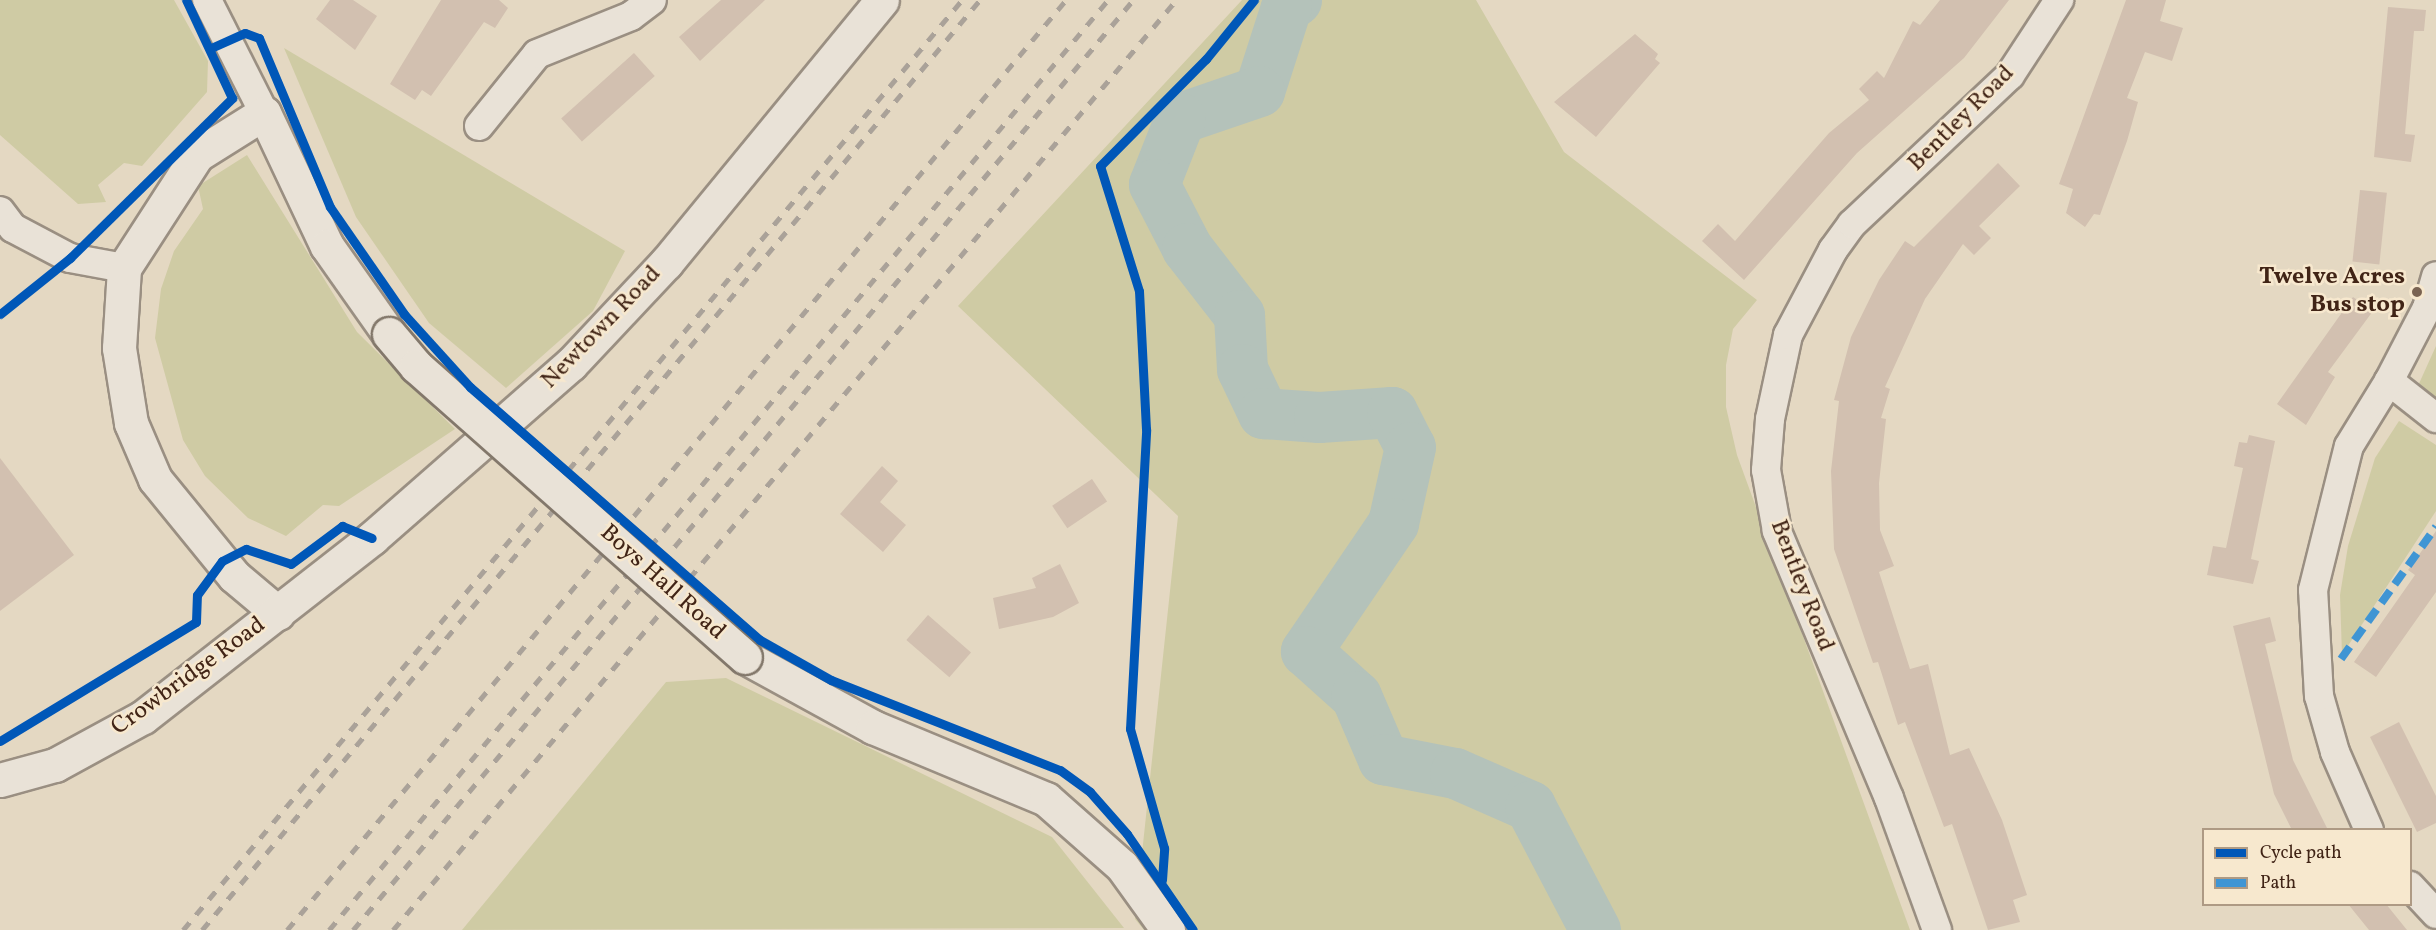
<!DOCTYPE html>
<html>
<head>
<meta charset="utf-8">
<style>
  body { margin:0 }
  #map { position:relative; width:2436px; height:930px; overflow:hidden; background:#e4d8c2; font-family:Vollkorn,serif }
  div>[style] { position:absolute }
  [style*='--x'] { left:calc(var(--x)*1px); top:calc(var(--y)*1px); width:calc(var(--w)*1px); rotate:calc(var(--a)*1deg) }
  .green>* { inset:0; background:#cfcba4 }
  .river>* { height:51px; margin:-25.5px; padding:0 25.5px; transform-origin:25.5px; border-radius:25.5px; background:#b4c2ba }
  .building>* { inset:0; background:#d2c0b0; transform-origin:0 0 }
  .roads { filter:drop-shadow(2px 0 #9a8f82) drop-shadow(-2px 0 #9a8f82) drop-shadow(0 2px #9a8f82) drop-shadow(0 -2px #9a8f82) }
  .street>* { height:28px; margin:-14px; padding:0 14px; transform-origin:14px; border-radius:14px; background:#e9e2d7 }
  .secondary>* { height:33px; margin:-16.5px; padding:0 16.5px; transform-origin:16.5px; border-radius:16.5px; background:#e9e2d7 }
  .rail>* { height:4.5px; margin-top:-2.25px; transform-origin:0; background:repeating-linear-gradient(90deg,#aaa299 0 10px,transparent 0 20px) }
  .bridges { filter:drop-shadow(2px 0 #83786b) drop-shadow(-2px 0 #83786b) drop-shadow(0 2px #83786b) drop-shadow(0 -2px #83786b) }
  .secondary-bridge>* { height:33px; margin:-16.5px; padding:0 16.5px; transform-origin:16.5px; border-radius:16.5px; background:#e9e2d7 }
  .quiet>* { height:8px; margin-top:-4px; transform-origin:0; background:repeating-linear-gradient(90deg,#3f95d4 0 15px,transparent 0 23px) }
  .cycleway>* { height:9px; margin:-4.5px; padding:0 4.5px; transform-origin:4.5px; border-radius:4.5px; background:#0057b8 }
  .dots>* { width:16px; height:16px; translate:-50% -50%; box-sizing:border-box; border:3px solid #f7e8ce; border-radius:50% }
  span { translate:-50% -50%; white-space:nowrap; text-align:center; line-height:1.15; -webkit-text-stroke:5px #f7e8ce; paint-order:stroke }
  .street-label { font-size:24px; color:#412416 }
  .poi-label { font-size:24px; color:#412416; font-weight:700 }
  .right { translate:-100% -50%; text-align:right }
  .legend { position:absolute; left:2202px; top:828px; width:210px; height:78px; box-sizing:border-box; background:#f7e8ce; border:2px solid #ae9a84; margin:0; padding:8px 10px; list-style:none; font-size:18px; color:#412416 }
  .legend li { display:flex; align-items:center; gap:12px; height:30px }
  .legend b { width:30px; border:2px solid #ae9a84 }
</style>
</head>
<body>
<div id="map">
  <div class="green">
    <i style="clip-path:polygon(0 0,174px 0,208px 61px,207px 92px,142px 166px,124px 163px,98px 185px,106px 202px,78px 204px,0 135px)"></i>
    <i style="clip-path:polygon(1242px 0,1476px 0,1564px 152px,1757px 300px,1733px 329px,1726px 365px,1726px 407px,1737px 455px,1910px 930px,1144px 930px,1135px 919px,1178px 516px,958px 306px)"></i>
    <i style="clip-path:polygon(284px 48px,625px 251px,593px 311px,506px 388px,429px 323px,356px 217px)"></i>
    <i style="clip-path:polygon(247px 155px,357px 332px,455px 429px,339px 506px,323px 505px,286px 536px,248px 518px,205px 476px,183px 440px,155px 338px,161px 289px,174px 251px,203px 209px,198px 186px)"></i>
    <i style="clip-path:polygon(2436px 346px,2436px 402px,2417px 388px)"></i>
    <i style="clip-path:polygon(2399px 421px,2436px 445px,2436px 511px,2342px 655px,2340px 595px,2348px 546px,2375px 458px)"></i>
    <i style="clip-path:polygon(726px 678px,1052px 837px,1124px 928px,462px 930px,666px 682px)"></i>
  </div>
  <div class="river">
    <i style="--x:1296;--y:0;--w:12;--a:145"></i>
    <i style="--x:1286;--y:7;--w:88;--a:107.8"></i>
    <i style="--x:1259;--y:91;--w:83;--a:161.1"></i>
    <i style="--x:1180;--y:118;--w:71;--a:111.5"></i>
    <i style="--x:1154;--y:184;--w:72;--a:62.7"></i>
    <i style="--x:1187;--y:248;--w:85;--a:52.2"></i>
    <i style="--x:1239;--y:315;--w:54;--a:86.8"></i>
    <i style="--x:1242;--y:369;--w:49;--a:64.5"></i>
    <i style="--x:1263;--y:413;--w:56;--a:4.1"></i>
    <i style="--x:1319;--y:417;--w:73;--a:-3.9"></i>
    <i style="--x:1392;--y:412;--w:39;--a:63"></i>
    <i style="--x:1410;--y:447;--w:78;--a:102.6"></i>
    <i style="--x:1393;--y:523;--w:155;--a:124.2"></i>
    <i style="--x:1306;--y:651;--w:67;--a:42"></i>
    <i style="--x:1356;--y:696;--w:69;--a:66.8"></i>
    <i style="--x:1383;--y:759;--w:73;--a:11"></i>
    <i style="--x:1455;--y:773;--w:82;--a:23.7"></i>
    <i style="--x:1530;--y:806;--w:140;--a:62.3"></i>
  </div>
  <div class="building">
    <i style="clip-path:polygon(330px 0,353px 0,377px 16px,355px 50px,316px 19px)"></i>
    <i style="clip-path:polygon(441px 0,499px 0,508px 8px,495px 28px,484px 22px,431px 96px,422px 90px,415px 100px,390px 84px)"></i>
    <i style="clip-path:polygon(721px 0,765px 0,700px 61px,679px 37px)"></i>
    <i style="clip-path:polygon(1940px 0,2009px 0,1964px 58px,1857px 153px,1744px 280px,1702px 241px,1718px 224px,1735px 241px,1829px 133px,1869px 100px,1859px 89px,1877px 71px,1884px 78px,1913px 21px,1920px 25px)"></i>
    <i style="clip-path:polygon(2126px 0,2166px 0,2160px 21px,2183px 28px,2172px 61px,2145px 52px,2127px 98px,2138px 102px,2127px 141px,2100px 215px,2094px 214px,2085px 227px,2066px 213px,2073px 189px,2059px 184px)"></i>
    <i style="clip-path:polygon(2388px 7px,2426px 10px,2424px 31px,2414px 31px,2405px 134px,2415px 135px,2411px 162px,2374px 157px)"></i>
    <i style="clip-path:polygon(1635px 34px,1658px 54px,1655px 59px,1660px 63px,1596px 137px,1554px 102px)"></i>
    <i style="left:634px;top:53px;width:31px;height:98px;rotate:48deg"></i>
    <i style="clip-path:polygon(1998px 163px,2020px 186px,1979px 226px,1991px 238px,1974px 255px,1963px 244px,1925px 299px,1885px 387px,1890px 389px,1881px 418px,1886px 419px,1879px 483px,1880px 530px,1894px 566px,1879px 572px,1910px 669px,1928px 664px,1950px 755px,1969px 748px,2002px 820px,2027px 895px,2013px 900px,2020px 922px,1988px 930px,1952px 824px,1944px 827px,1905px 722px,1898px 725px,1878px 662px,1873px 663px,1834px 549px,1831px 471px,1839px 401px,1834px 400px,1851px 337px,1879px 280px,1905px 241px,1914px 247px)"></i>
    <i style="left:2360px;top:190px;width:27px;height:72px;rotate:6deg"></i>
    <i style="clip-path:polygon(2353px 297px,2373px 311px,2328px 372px,2335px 377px,2306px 425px,2277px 404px)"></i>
    <i style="clip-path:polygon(2249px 435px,2275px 441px,2251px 559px,2259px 561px,2253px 584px,2207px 575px,2213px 546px,2226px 548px,2243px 468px,2234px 466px,2239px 442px,2247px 443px)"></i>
    <i style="clip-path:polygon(0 458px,74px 555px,0 611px)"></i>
    <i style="clip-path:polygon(882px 466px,898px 481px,880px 502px,906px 525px,883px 552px,840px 514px)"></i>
    <i style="left:1092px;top:479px;width:27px;height:48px;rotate:56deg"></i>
    <i style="clip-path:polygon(2436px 531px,2436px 592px,2376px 677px,2354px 662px,2415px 575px,2408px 570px)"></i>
    <i style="clip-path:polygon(1060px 564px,1079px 603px,1053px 617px,999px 629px,993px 598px,1036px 588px,1032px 578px)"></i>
    <i style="left:928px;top:615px;width:57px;height:33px;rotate:41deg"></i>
    <i style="clip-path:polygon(2270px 617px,2276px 641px,2265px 644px,2293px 760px,2328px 830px,2292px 830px,2274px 794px,2233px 626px)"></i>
    <i style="clip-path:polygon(2399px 722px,2436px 796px,2436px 823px,2417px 832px,2370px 737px)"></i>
    <i style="clip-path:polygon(2348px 904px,2386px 904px,2407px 930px,2369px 930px)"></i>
  </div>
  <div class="roads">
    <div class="street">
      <i style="--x:207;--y:0;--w:127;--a:63.2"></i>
      <i style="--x:479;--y:126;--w:92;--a:-51.1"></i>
      <i style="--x:537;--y:54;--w:101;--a:-22"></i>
      <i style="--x:631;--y:16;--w:26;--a:-37"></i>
      <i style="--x:0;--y:211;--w:21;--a:53"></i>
      <i style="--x:13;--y:228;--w:64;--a:27.8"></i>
      <i style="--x:70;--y:258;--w:55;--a:10.5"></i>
      <i style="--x:2389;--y:381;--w:60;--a:38.2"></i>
      <i style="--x:2369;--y:830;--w:85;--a:-113.6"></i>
      <i style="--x:2335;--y:752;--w:58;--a:-105.9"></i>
      <i style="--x:2319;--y:696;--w:106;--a:-93.2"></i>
      <i style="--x:2313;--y:590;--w:148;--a:-76"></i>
      <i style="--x:2349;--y:446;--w:76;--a:-58.4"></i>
      <i style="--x:2389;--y:381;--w:82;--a:-62.5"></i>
      <i style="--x:2427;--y:308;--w:33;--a:-74"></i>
      <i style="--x:2410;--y:886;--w:38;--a:47"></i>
      <i style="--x:1937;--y:930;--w:140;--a:-110"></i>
      <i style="--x:1889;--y:798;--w:290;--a:-112.8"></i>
      <i style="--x:1777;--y:531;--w:62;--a:-100.2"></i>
      <i style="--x:1766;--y:470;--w:51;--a:-85.5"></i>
      <i style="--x:1770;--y:419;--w:86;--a:-77.9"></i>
      <i style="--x:1788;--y:335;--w:96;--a:-62.1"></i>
      <i style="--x:1833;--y:250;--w:32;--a:-54"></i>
      <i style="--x:1852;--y:224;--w:217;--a:-43.3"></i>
      <i style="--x:2010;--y:75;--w:90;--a:-56.8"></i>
    </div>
    <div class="secondary">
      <i style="--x:278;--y:613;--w:57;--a:-139.9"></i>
      <i style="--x:234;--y:576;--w:125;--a:-129.2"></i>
      <i style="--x:155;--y:479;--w:61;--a:-113.2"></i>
      <i style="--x:131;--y:423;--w:76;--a:-99.1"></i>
      <i style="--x:119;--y:348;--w:80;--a:-86.4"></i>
      <i style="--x:124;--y:268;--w:135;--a:-57.1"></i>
      <i style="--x:197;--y:155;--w:79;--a:-32.1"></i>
      <i style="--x:264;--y:113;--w:147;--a:64.7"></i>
      <i style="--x:327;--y:246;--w:108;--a:54.8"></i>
      <i style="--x:745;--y:657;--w:146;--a:28.7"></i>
      <i style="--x:873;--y:727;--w:187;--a:22.6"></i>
      <i style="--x:1046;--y:799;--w:101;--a:41.4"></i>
      <i style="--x:1122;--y:866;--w:79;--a:54.3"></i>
      <i style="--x:0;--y:780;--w:57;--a:-15.3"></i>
      <i style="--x:55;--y:765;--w:100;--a:-28.6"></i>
      <i style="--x:143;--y:717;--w:291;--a:-38"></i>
      <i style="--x:372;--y:538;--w:264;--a:-41.2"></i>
      <i style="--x:571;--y:364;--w:139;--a:-46.8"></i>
      <i style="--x:666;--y:263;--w:340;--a:-50.6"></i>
    </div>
  </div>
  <div class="rail">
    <i style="--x:183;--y:930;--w:1213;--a:-50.05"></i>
    <i style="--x:202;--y:930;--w:1213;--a:-50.09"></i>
    <i style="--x:287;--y:930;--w:1213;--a:-50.05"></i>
    <i style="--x:329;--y:930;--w:1213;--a:-50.05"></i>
    <i style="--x:353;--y:930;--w:1214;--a:-50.01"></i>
    <i style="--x:393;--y:930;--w:1216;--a:-49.9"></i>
  </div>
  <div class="bridges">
    <div class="secondary-bridge">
      <i style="--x:389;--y:334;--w:42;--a:49.8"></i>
      <i style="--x:416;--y:366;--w:439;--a:41.5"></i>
    </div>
  </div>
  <div class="quiet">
    <i style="--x:2341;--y:659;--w:163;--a:-54.3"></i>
  </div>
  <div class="cycleway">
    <i style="--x:211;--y:48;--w:37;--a:-24"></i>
    <i style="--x:245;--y:33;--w:15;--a:20"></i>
    <i style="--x:259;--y:38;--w:183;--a:67.2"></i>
    <i style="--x:330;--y:207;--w:130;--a:55.3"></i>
    <i style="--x:404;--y:314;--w:98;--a:47.9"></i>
    <i style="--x:470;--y:387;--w:385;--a:41.1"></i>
    <i style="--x:760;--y:640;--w:81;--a:29.4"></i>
    <i style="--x:831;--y:680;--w:246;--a:21.5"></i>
    <i style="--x:1060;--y:770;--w:37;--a:36"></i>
    <i style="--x:1090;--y:792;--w:56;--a:48.6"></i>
    <i style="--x:1127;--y:834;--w:116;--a:55.5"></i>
    <i style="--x:0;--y:314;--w:90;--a:-38.7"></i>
    <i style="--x:70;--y:258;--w:228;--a:-44.6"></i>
    <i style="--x:232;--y:98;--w:108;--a:-115.1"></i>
    <i style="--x:0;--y:741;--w:229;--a:-31.3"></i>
    <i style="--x:196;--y:622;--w:27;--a:-88"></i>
    <i style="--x:197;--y:595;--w:42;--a:-53.7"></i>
    <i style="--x:222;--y:561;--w:27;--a:-27"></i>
    <i style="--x:246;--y:549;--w:47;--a:18.4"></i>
    <i style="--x:291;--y:564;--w:64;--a:-36.7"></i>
    <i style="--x:342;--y:526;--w:32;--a:22"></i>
    <i style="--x:1162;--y:880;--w:32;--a:-86"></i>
    <i style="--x:1164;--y:848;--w:124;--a:-105.9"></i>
    <i style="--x:1130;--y:729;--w:300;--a:-86.9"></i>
    <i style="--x:1146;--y:429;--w:138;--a:-92.9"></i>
    <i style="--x:1139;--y:291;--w:131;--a:-107.3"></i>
    <i style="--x:1100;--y:166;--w:151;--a:-45.3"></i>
    <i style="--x:1206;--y:59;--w:76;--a:-50.9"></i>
  </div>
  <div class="dots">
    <i style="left:2417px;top:292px;background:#7a6352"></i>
  </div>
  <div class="street-label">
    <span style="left:1962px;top:119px;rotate:-45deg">Bentley Road</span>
    <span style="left:602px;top:328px;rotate:-46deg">Newtown Road</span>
    <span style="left:662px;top:583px;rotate:42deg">Boys Hall Road</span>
    <span style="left:1801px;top:586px;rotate:69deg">Bentley Road</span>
    <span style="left:189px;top:677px;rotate:-36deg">Crowbridge Road</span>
  </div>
  <div class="poi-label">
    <span class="right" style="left:2405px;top:292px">Twelve Acres<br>Bus stop</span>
  </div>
  <ul class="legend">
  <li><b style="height:8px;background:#0057b8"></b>Cycle path</li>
  <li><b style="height:8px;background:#3f95d4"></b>Path</li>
  </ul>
</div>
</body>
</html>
